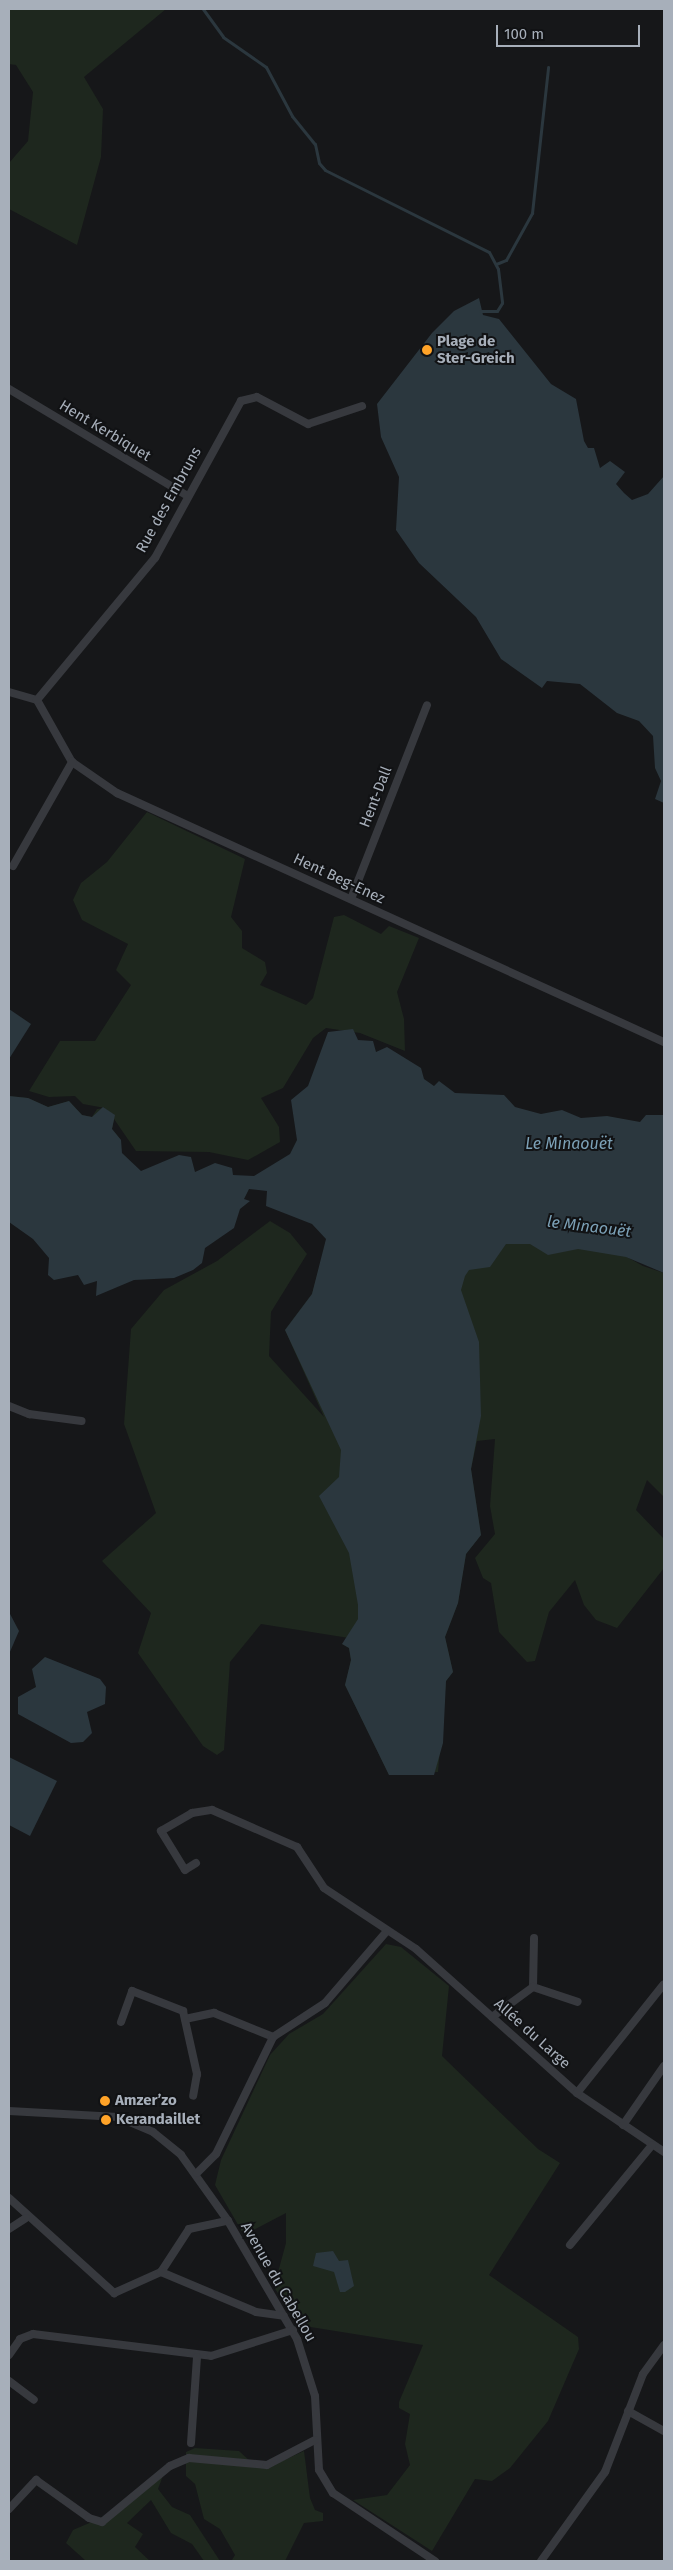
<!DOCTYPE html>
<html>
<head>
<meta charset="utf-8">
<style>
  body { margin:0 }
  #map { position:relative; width:673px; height:2570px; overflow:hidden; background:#161719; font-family:"Fira Sans",sans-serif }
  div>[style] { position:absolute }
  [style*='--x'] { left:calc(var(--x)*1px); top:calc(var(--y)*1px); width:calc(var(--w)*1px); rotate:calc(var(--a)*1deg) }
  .green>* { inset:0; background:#1e271e }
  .water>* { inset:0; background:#2b373e }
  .stream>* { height:3px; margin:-1.5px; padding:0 1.5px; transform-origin:1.5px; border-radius:1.5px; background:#2b373e }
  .street>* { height:8px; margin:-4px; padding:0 4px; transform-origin:4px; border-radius:4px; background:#37393e }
  .dots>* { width:14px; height:14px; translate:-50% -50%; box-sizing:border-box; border:2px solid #111214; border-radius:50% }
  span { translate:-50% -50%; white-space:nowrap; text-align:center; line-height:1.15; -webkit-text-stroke:4px #111214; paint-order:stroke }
  .poi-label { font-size:15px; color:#a7afba; font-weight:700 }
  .left { translate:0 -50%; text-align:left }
  .street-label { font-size:15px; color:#a7afba }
  .water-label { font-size:16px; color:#7ca1b7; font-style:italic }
  .frame { position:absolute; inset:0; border:10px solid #a7afba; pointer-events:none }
  .scale { position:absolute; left:496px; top:25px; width:144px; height:22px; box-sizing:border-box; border:2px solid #a7afba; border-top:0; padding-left:6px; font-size:15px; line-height:18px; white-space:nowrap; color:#a7afba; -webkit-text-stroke:4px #111214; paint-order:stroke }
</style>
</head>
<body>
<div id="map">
  <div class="green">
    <i style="clip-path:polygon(9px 9px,166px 9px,84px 77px,103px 109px,101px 157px,77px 245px,9px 209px,9px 163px,28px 141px,33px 92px,16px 65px,9px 64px)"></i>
    <i style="clip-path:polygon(147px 812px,245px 859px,231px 917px,242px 931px,242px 948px,265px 962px,267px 973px,260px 985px,306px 1005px,313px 998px,334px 917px,344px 915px,381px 934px,389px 926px,419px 938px,397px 992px,404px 1019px,405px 1051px,360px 1033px,326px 1028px,313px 1038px,283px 1088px,261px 1098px,279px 1127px,280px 1142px,248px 1160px,209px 1152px,136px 1151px,114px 1119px,112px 1129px,121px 1140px,9px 1096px,28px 1098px,48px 1107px,69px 1101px,82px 1115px,92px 1117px,97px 1109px,105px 1108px,83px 1104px,75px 1096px,49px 1097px,29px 1091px,60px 1041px,95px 1041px,131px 985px,116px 970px,128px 944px,82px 920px,73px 900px,81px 883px,107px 862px)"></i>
    <i style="clip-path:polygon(465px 1166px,643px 1266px,664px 1273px,664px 1497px,647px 1480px,636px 1510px,664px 1539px,664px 1568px,617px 1628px,596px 1620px,584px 1605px,575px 1580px,549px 1612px,535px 1661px,527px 1662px,499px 1632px,491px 1583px,483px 1578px,475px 1558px,495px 1534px,490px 1506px,495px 1439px,477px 1441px,471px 1469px,481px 1535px,466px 1554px,458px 1603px,445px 1637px,453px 1672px,446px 1681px,438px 1772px,389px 1775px,345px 1685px,351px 1660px,349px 1648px,342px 1644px,349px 1638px,261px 1624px,230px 1662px,224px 1750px,217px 1755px,203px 1746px,138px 1653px,151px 1613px,102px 1561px,156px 1513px,124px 1424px,131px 1329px,164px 1290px,217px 1261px,270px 1221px,290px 1233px,307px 1254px,271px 1312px,269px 1356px,324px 1417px,285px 1330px,312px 1294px,327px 1239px)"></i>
    <i style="clip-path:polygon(386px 1944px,401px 1947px,449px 1986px,442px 2056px,538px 2149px,560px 2163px,489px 2275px,578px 2337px,579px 2349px,548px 2421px,510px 2468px,492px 2481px,475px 2479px,432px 2551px,353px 2500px,387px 2495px,410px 2465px,405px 2444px,410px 2414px,399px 2408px,399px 2402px,423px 2345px,298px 2325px,274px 2287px,286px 2243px,286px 2213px,244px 2235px,215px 2185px,221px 2160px,270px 2055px,289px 2034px,323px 2014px)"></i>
    <i style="clip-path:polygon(195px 2448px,239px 2451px,250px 2461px,266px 2462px,280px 2462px,304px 2451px,310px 2498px,315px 2510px,323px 2513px,323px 2521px,304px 2523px,285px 2561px,204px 2561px,192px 2544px,171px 2533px,151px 2500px,127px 2523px,143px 2534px,135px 2547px,150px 2561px,86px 2561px,66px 2543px,73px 2530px,101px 2518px,164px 2473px,158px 2489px,172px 2507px,190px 2515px,220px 2561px,232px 2560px,235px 2555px,220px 2529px,204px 2519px,195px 2484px,186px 2476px,186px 2452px)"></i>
  </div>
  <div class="water">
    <i style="clip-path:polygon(479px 298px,483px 315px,499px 319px,551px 384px,576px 399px,584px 441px,588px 448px,594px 448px,600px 468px,610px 461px,625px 472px,616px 484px,624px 493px,632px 500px,648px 494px,664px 476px,664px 803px,655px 799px,661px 781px,655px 768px,653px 736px,639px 721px,617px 713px,580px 684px,547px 681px,542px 688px,501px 659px,476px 617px,419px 563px,396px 530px,399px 477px,381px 437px,377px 404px,432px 333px,454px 311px)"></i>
    <i style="clip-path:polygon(9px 1009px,31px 1024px,9px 1059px)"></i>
    <i style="clip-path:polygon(353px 1029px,358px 1040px,373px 1041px,376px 1052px,387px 1047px,421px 1068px,424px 1079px,434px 1086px,439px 1081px,455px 1093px,504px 1095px,515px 1107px,541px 1114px,562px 1110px,581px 1118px,607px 1116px,640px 1122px,646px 1115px,664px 1115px,664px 1273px,626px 1257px,578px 1249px,548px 1255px,530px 1244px,506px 1244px,490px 1267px,469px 1270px,465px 1276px,461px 1290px,479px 1342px,481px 1416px,471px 1469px,481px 1535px,466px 1554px,458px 1603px,445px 1637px,453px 1672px,446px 1681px,443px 1743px,434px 1775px,389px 1775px,345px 1685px,351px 1660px,349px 1648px,342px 1644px,358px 1619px,358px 1605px,349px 1553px,319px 1496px,339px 1477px,341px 1450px,285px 1330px,312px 1294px,326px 1239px,312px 1224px,266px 1206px,267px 1191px,249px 1189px,244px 1199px,250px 1201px,240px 1209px,234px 1228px,205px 1248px,202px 1263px,193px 1270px,174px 1278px,134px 1280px,96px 1296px,97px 1281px,84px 1285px,78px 1275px,54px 1280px,48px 1275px,49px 1258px,33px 1239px,9px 1222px,9px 1096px,28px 1098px,48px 1107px,69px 1101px,82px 1115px,92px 1117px,103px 1107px,115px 1115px,112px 1129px,121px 1140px,122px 1153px,141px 1171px,179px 1155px,191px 1157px,195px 1172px,215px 1163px,232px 1168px,233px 1175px,254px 1176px,290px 1154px,297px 1140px,291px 1100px,308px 1086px,328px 1032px)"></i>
    <i style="clip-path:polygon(9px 1612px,19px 1631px,9px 1654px)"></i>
    <i style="clip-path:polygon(45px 1657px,100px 1679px,106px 1687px,105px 1704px,87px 1712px,92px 1733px,83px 1742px,71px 1743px,18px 1714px,18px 1697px,36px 1687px,32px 1669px)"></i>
    <i style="clip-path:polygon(9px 1757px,57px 1781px,30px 1836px,9px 1825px)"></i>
    <i style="clip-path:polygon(333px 2251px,339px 2261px,348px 2260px,354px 2286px,345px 2292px,340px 2292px,334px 2272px,313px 2266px,316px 2253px)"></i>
  </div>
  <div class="stream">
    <i style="--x:203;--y:9;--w:34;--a:54"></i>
    <i style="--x:223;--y:37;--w:52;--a:34.9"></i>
    <i style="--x:266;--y:67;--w:55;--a:62"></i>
    <i style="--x:292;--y:116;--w:36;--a:51"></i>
    <i style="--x:315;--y:144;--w:19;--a:78"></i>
    <i style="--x:319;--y:163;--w:9;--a:49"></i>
    <i style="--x:325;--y:170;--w:183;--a:26.6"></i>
    <i style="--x:489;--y:252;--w:19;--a:62"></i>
    <i style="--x:498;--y:269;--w:34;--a:83"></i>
    <i style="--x:502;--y:303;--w:9;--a:122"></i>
    <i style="--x:497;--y:311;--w:17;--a:180"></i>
    <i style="--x:496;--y:264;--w:11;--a:-22"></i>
    <i style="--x:506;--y:260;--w:54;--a:-61"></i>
    <i style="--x:532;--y:213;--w:147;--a:-83.7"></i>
  </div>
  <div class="street">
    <i style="--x:9;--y:389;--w:209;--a:30.9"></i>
    <i style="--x:9;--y:692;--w:29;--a:16"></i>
    <i style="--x:37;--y:700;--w:71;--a:60.6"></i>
    <i style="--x:72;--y:762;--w:55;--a:34.6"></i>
    <i style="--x:117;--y:793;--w:601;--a:24.48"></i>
    <i style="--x:37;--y:700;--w:185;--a:-50.3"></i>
    <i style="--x:155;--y:558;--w:179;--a:-61.3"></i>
    <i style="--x:241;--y:401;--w:16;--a:-14"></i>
    <i style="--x:257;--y:397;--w:58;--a:27.9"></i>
    <i style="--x:308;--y:424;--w:57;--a:-18.4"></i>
    <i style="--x:13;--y:866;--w:120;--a:-60.4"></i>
    <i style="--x:351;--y:899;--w:208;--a:-68.6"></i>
    <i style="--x:9;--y:1406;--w:22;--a:22"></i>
    <i style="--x:29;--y:1414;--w:53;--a:7.5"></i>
    <i style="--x:196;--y:1863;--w:13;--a:148"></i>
    <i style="--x:185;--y:1870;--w:46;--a:-121.6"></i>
    <i style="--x:161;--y:1831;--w:36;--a:-30"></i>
    <i style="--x:192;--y:1813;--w:20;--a:-9"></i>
    <i style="--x:212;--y:1810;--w:93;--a:23.5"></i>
    <i style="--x:297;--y:1847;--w:49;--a:56.6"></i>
    <i style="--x:324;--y:1888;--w:110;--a:33.5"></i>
    <i style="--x:416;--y:1949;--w:216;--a:41.8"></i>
    <i style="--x:577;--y:2093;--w:105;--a:34.1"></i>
    <i style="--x:533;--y:1987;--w:49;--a:-88.8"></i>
    <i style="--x:533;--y:1987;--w:47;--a:18.4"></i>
    <i style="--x:492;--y:2017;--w:51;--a:-36.2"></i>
    <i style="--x:185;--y:2019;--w:30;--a:-12"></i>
    <i style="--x:214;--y:2013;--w:64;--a:22.1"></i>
    <i style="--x:121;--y:2022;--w:33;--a:-70"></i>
    <i style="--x:132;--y:1991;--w:55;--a:21.4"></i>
    <i style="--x:183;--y:2011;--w:65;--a:77.5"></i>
    <i style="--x:197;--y:2074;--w:22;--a:100"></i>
    <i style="--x:577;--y:2093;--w:139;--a:-51.4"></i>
    <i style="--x:9;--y:2111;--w:109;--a:3.2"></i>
    <i style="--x:118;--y:2117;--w:38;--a:23"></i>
    <i style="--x:153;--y:2132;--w:36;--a:39"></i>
    <i style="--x:181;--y:2155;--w:81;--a:54.5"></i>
    <i style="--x:228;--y:2221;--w:137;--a:59.7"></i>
    <i style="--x:297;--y:2339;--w:60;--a:72.5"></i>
    <i style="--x:315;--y:2396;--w:74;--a:86.9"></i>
    <i style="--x:319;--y:2470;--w:27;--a:59"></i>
    <i style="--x:333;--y:2493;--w:123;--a:33.7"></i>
    <i style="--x:623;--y:2125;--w:72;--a:-55.2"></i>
    <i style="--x:197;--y:2173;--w:27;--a:-45"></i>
    <i style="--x:216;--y:2154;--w:130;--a:-64"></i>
    <i style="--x:273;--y:2037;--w:62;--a:-33.2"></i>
    <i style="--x:325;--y:2003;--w:94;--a:-49.3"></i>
    <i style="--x:9;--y:2198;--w:142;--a:42.1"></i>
    <i style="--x:114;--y:2293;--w:51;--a:-24.1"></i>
    <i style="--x:161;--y:2272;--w:51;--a:-56.9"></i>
    <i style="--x:189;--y:2229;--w:40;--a:-12"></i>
    <i style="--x:9;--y:2229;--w:20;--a:-33"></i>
    <i style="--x:570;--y:2245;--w:129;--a:-50.6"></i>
    <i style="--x:161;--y:2272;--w:103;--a:22.8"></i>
    <i style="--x:256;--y:2312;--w:28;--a:8"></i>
    <i style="--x:9;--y:2355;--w:19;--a:-55"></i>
    <i style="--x:20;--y:2339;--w:14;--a:-21"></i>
    <i style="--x:33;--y:2334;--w:179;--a:7"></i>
    <i style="--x:211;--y:2356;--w:86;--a:-17.6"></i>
    <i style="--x:9;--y:2381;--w:31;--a:37"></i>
    <i style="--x:628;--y:2411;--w:41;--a:29.1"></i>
    <i style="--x:191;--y:2443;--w:86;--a:-86"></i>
    <i style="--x:9;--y:2509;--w:40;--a:-47"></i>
    <i style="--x:36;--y:2480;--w:65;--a:35.6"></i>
    <i style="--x:89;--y:2518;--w:14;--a:17"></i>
    <i style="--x:102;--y:2522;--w:88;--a:-39.5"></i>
    <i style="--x:170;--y:2466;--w:21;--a:-23"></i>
    <i style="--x:189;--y:2458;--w:78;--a:5.1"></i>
    <i style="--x:267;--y:2465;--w:54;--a:-27.5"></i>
    <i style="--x:541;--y:2561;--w:110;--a:-54.3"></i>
    <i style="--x:605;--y:2472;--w:105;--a:-68.8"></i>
    <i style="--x:643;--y:2374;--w:36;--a:-54"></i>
  </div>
  <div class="dots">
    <i style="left:427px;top:350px;background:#ffa328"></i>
    <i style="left:105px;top:2101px;background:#ffa328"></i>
    <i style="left:106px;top:2120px;background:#ffa328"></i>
  </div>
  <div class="poi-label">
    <span class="left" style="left:437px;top:350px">Plage de<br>Ster-Greich</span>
    <span class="left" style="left:115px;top:2101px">Amzer’zo</span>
    <span class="left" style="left:116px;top:2120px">Kerandaillet</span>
  </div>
  <div class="street-label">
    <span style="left:105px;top:431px;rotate:31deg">Hent Kerbiquet</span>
    <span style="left:169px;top:500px;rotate:-61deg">Rue des Embruns</span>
    <span style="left:376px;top:797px;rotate:-69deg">Hent-Dall</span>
    <span style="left:339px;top:879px;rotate:25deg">Hent Beg-Enez</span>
    <span style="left:532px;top:2034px;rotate:42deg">Allée du Large</span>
    <span style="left:278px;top:2282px;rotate:60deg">Avenue du Cabellou</span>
  </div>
  <div class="water-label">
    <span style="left:569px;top:1144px">Le Minaouët</span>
    <span style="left:589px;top:1227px;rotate:7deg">le Minaouët</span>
  </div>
  <div class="frame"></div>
  <div class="scale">100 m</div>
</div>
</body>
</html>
